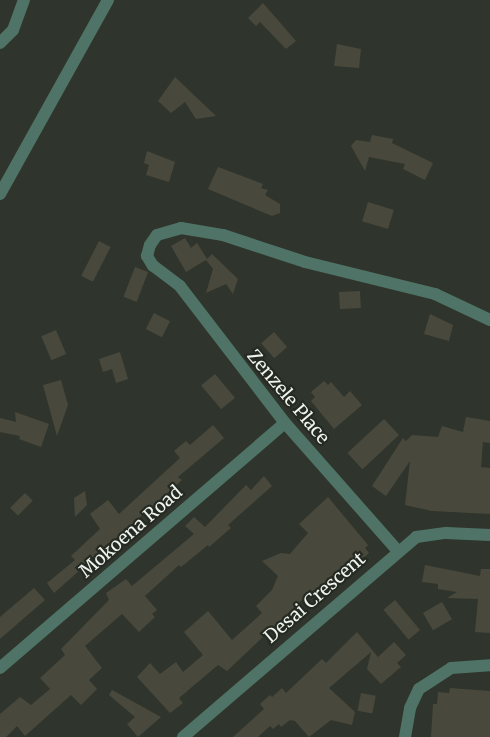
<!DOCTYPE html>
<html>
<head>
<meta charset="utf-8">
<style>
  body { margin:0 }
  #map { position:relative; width:490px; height:737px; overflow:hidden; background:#2f352c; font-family:Merriweather,serif }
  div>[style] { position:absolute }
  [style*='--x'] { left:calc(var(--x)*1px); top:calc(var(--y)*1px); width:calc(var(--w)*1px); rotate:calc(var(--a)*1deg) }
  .building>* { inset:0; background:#49483c; transform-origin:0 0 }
  .minor>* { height:12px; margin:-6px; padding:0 6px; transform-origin:6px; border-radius:6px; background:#4f7467 }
  .tertiary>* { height:12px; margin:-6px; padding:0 6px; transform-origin:6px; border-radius:6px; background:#4f7467 }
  span { translate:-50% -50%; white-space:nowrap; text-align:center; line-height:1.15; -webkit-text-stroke:4.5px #252b22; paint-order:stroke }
  .street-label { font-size:18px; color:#f1f5ef }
</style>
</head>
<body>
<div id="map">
  <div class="building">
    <i style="clip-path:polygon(263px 3px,296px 41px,286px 49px,260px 22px,256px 26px,248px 18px)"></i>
    <i style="clip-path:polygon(337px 44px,361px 49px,359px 68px,334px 66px)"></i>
    <i style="clip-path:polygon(175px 77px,216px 116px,196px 119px,185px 102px,171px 113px,158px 101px)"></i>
    <i style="clip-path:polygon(372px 135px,393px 139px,392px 143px,433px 163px,425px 180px,403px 169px,405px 164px,369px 157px,365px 171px,351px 146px,356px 140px,370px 142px)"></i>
    <i style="clip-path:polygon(147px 151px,175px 162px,169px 182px,146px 175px,149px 165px,144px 163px)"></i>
    <i style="clip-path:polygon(218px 167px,263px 184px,261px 188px,268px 190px,265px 195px,280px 204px,280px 213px,272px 216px,208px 189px)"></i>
    <i style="left:368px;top:202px;width:27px;height:20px;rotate:17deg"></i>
    <i style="clip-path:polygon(185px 238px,191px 248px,197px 243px,207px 259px,212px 254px,238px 279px,233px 294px,226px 284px,206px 293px,213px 269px,206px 260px,186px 272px,171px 246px)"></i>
    <i style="left:99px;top:241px;width:13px;height:39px;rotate:27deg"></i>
    <i style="left:135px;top:267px;width:14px;height:32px;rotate:21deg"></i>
    <i style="left:360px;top:291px;width:17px;height:21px;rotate:87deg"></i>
    <i style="left:154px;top:313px;width:18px;height:18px;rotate:27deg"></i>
    <i style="clip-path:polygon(430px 314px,453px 325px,449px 341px,424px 334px)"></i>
    <i style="left:56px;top:330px;width:26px;height:16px;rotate:67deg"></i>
    <i style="left:274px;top:332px;width:20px;height:17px;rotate:49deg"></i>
    <i style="clip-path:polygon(120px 352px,128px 379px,116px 383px,112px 369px,103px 372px,99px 359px)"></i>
    <i style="left:215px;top:374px;width:31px;height:18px;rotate:50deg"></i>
    <i style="clip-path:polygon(61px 380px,68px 405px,57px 436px,43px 385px)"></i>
    <i style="clip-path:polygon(324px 381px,328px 385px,331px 382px,344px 397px,350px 391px,362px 405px,334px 429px,311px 401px,315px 397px,311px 392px)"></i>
    <i style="clip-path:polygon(15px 412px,49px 424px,41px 447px,19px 439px,20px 436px,0 432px,0 418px,16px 422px)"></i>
    <i style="clip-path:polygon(466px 417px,490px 421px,490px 443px,483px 442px,481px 467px,490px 468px,490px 514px,432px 511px,405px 505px,410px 461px,386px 496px,372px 486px,403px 438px,406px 441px,412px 435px,438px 437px,442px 426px,463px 432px)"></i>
    <i style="left:384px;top:419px;width:22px;height:50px;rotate:47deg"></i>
    <i style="clip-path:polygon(213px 425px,224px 438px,178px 477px,182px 480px,54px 593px,47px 583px,75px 560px,71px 556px,100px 529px,90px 514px,108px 500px,119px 514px,180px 458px,174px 451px,186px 441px,190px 445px)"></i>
    <i style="clip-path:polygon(264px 476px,272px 486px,228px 525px,231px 528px,209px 547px,208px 545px,181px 567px,179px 565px,145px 596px,157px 610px,152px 614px,155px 617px,139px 632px,122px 614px,85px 646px,102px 668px,89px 680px,97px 689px,81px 705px,71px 695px,25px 736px,17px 726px,6px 737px,0 737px,0 714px,20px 697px,31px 705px,50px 689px,40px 678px,65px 655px,61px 649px,109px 600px,106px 593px,126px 579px,132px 586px,194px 534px,185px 526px,194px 517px,205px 527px,246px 485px,251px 490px)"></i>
    <i style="clip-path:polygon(85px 491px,87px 505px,75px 517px,74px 498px)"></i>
    <i style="left:25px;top:493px;width:11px;height:21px;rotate:45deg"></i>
    <i style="clip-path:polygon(328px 497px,368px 545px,365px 548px,369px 553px,358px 563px,354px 558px,321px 589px,319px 587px,303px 599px,227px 671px,218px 665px,179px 698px,183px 703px,170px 713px,137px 677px,150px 663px,160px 674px,176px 662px,183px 672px,203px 655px,184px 632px,208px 611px,232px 640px,262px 613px,256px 606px,272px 590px,278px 576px,262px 561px,281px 553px,290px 554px,308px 533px,299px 524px)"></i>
    <i style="clip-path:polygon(425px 565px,480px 576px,481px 569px,490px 569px,490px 633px,475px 632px,478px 599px,447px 598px,457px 592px,438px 589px,438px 584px,422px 582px)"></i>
    <i style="clip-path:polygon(34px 588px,45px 600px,0 639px,0 617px)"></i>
    <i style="left:395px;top:600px;width:39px;height:15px;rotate:50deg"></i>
    <i style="left:442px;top:602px;width:20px;height:22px;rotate:60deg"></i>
    <i style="clip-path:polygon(357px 632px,378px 657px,394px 642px,406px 655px,397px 663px,401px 667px,381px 684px,367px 669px,371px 652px,329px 688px,355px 712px,352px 725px,331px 720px,309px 737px,295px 721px,290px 720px,281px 727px,279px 724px,273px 729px,270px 726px,258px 737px,233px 737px,264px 709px,260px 704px,270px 695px,272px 697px,282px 688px,286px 693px,322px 659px,326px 663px)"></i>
    <i style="clip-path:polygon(450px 688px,490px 691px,490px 737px,431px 737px,433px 704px,437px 704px,438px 692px,449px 693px)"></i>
    <i style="clip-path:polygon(112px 690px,161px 717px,138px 737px,127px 724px,135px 717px,109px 695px)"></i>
    <i style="left:361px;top:693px;width:15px;height:18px;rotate:11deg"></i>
  </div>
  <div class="minor">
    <i style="--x:0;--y:43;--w:18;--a:-45"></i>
    <i style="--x:13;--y:30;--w:32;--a:-70"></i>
    <i style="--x:397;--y:550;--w:169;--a:-131.4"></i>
    <i style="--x:285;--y:423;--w:173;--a:-127.5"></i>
    <i style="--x:180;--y:286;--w:34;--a:-143"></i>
    <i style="--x:153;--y:266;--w:12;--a:-121"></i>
    <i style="--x:147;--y:256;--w:11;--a:-75"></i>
    <i style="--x:150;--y:245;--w:12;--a:-55"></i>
    <i style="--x:157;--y:235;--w:25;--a:-16"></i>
    <i style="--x:181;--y:228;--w:43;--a:9.5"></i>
    <i style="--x:223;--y:235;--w:86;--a:18.2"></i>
    <i style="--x:305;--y:262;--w:134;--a:13.8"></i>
    <i style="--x:435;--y:294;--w:61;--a:25.3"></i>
    <i style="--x:0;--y:668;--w:376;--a:-40.7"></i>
    <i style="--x:183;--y:737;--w:307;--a:-40.6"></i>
    <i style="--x:416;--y:537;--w:30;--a:-8"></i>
    <i style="--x:446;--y:533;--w:44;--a:2.6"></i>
    <i style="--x:405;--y:737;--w:29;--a:-80"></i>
    <i style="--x:410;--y:708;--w:21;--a:-65"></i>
    <i style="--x:419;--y:689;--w:38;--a:-33"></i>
    <i style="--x:451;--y:668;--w:39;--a:-4"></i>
  </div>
  <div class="tertiary">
    <i style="--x:0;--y:194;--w:222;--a:-60.9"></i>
  </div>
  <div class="street-label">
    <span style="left:288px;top:397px;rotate:50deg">Zenzele Place</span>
    <span style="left:131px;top:532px;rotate:-41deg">Mokoena Road</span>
    <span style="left:315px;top:598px;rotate:-41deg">Desai Crescent</span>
  </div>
</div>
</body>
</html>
